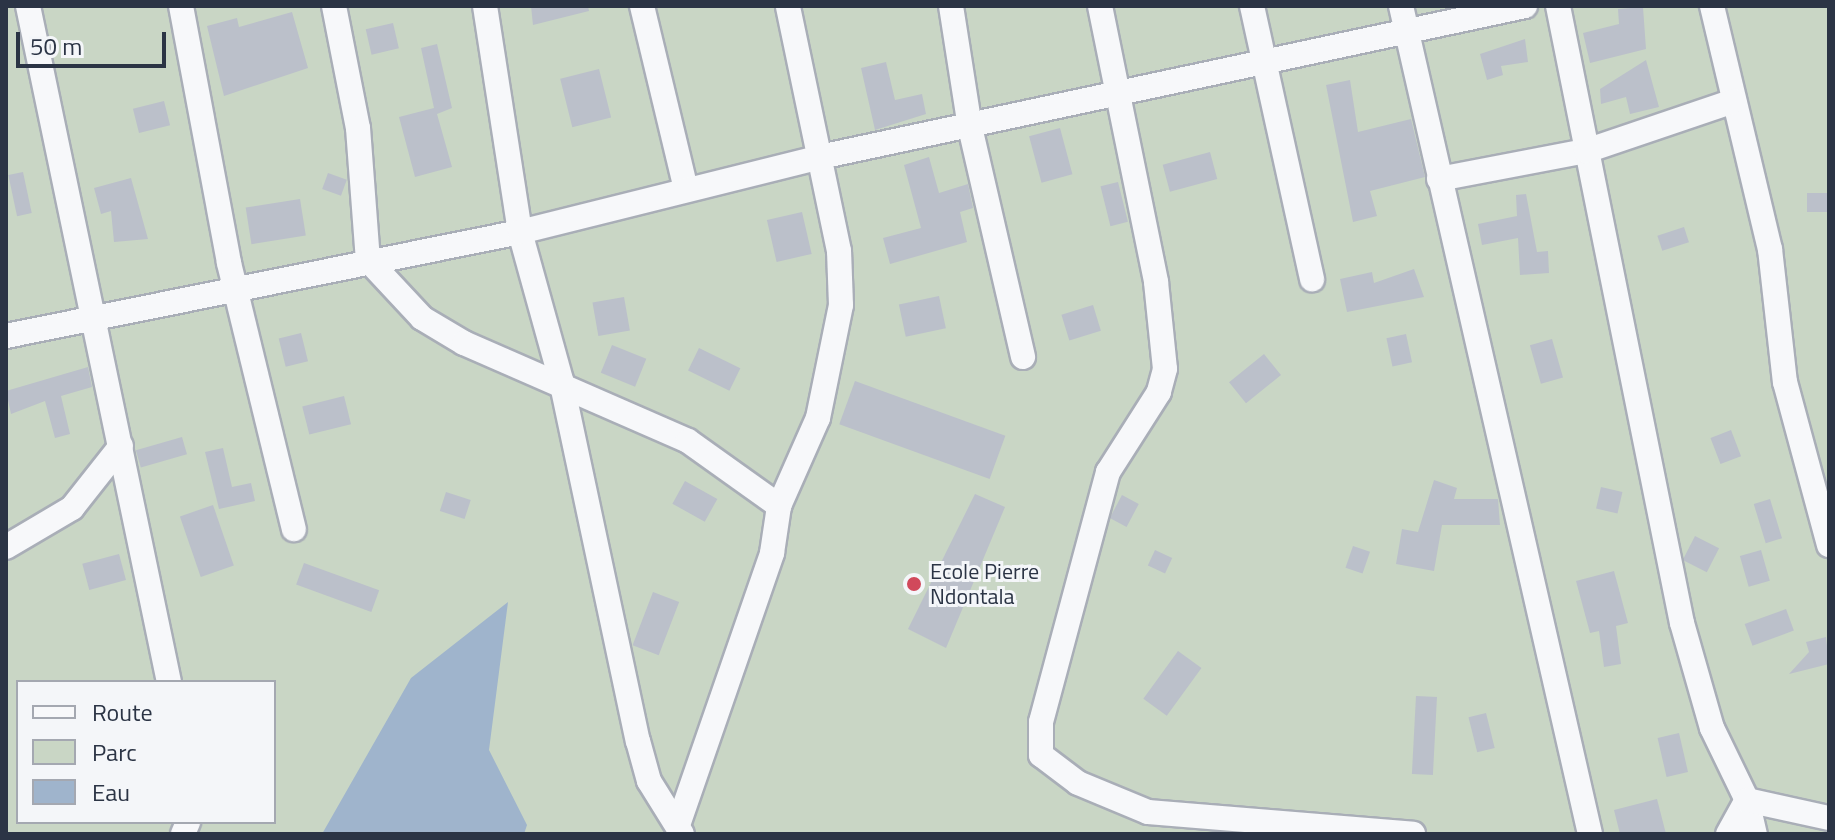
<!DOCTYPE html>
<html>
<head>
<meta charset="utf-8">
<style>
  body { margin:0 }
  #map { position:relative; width:1835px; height:840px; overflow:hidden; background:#e4e7ec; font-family:"Titillium Web",sans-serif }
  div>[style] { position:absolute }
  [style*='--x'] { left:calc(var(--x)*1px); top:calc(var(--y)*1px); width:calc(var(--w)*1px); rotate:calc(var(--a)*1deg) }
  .green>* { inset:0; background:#c9d6c5 }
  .water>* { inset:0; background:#9fb4cc }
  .building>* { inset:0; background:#bbc0ca; transform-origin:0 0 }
  .roads { filter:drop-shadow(2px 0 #a9aeb7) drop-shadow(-2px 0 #a9aeb7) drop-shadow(0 2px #a9aeb7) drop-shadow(0 -2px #a9aeb7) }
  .street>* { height:24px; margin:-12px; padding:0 12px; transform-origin:12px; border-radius:12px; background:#f7f8fa }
  .dots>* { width:22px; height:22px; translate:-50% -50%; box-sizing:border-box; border:4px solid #f4f6f9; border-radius:50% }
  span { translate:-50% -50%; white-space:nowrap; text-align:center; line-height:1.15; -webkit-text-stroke:6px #f4f6f9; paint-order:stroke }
  .poi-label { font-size:22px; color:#2b3445 }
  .left { translate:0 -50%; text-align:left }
  .frame { position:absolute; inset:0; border:8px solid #2b3445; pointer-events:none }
  .legend { position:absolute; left:16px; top:680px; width:260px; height:144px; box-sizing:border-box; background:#f4f6f9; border:2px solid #a4a8b1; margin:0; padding:10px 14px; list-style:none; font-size:24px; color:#2b3445 }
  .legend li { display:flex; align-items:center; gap:16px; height:40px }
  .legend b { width:40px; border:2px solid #a4a8b1 }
  .scale { position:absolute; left:16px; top:32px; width:150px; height:36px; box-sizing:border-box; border:4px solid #2b3445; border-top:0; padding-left:10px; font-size:24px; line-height:28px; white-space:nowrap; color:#2b3445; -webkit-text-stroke:6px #f4f6f9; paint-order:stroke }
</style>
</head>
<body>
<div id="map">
  <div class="green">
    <i style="clip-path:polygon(evenodd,6px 6px,1829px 6px,1829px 834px,6px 834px,6px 6px,18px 682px,274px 682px,274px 822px,18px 822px,18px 682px)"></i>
  </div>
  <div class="water">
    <i style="clip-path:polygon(508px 602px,489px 750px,527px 825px,524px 834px,322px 834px,411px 678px)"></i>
  </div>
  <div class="building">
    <i style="clip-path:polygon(531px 6px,588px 6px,589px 11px,533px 25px)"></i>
    <i style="clip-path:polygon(1643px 7px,1646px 49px,1590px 63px,1583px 33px,1619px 24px,1618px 9px)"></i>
    <i style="clip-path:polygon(292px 12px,308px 68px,224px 96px,207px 26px,237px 18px,239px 27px)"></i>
    <i style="left:393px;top:23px;width:26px;height:28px;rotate:77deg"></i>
    <i style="clip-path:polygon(1525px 39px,1528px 62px,1501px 66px,1503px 75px,1487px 80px,1480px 54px)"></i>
    <i style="clip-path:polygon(437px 44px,452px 108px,437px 114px,452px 167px,415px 177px,399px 117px,434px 108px,421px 48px)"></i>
    <i style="clip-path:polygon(1646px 60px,1659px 107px,1630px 114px,1626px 97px,1601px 104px,1600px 89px)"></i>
    <i style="clip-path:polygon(886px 62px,895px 100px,922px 94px,926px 114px,875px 130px,861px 68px)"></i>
    <i style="left:599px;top:69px;width:50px;height:40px;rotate:76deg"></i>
    <i style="clip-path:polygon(1350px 80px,1358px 132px,1411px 119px,1425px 177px,1370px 191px,1377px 216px,1353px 222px,1326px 85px)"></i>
    <i style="left:164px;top:101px;width:25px;height:32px;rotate:76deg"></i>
    <i style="left:1060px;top:128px;width:48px;height:32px;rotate:75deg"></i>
    <i style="left:1210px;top:152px;width:28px;height:49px;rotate:75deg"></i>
    <i style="clip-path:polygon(929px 157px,939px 193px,968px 184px,973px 208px,960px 212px,967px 242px,890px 264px,883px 238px,921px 228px,904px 165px)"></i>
    <i style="left:23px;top:172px;width:42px;height:15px;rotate:78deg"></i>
    <i style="left:328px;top:173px;width:20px;height:17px;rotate:20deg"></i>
    <i style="clip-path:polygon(131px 178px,148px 239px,114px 242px,111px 211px,101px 214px,94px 188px)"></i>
    <i style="left:1118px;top:182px;width:41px;height:18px;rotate:76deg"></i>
    <i style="left:1829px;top:193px;width:19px;height:22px;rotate:90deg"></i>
    <i style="clip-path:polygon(1526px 194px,1537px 252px,1548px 251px,1549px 273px,1520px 275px,1518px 238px,1482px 245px,1478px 224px,1517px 216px,1516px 195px)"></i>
    <i style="left:300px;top:199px;width:37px;height:55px;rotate:81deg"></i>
    <i style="left:802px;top:212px;width:43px;height:36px;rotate:77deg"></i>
    <i style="left:1684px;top:227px;width:16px;height:28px;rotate:72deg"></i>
    <i style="clip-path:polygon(1414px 269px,1424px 297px,1347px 312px,1340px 279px,1372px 272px,1374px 283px)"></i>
    <i style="left:939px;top:296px;width:33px;height:41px;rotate:78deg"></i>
    <i style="left:624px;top:297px;width:34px;height:32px;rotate:80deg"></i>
    <i style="left:1093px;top:305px;width:27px;height:33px;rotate:73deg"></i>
    <i style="left:301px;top:333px;width:29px;height:23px;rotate:76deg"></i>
    <i style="left:1406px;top:334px;width:29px;height:20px;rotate:78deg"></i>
    <i style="left:1552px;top:339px;width:40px;height:23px;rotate:74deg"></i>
    <i style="left:612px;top:345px;width:37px;height:30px;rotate:22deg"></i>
    <i style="left:699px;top:348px;width:46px;height:25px;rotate:26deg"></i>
    <i style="left:1264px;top:354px;width:27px;height:45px;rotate:51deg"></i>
    <i style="clip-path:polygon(88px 367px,92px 387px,61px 396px,70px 434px,55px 438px,45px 401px,11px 414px,6px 391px)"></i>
    <i style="left:855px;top:381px;width:160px;height:46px;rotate:20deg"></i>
    <i style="left:344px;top:396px;width:29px;height:43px;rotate:76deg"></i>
    <i style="left:1731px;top:430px;width:28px;height:22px;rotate:69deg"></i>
    <i style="left:182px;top:437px;width:18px;height:48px;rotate:74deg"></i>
    <i style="clip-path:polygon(223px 448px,232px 487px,251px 483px,255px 501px,219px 509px,205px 452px)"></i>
    <i style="clip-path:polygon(1434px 480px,1457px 488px,1454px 499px,1498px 499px,1500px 525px,1442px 525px,1434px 571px,1396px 564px,1402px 529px,1418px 532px)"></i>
    <i style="left:685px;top:481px;width:37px;height:26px;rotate:29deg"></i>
    <i style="left:1601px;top:487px;width:22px;height:22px;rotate:13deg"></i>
    <i style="left:446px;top:492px;width:26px;height:20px;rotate:18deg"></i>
    <i style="clip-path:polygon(975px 494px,1005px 507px,946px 648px,908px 629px)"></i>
    <i style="left:1122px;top:495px;width:19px;height:26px;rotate:28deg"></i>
    <i style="left:1770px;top:499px;width:41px;height:17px;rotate:73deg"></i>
    <i style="left:213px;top:505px;width:64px;height:35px;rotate:71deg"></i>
    <i style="left:1695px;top:536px;width:27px;height:27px;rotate:27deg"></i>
    <i style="left:1353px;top:546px;width:18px;height:23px;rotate:19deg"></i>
    <i style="left:1155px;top:550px;width:19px;height:17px;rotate:25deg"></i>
    <i style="left:1761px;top:550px;width:32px;height:22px;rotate:74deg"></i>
    <i style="left:119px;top:554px;width:27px;height:38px;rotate:75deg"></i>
    <i style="left:304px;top:563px;width:80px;height:23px;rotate:20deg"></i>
    <i style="clip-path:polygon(1614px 571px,1628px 623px,1616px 626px,1621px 664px,1604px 667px,1599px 631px,1590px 633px,1576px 581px)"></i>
    <i style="left:653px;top:592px;width:28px;height:57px;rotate:21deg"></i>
    <i style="left:1786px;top:609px;width:23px;height:44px;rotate:70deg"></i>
    <i style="clip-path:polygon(1826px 637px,1829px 664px,1789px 674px,1809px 652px,1806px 642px)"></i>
    <i style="left:1178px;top:651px;width:29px;height:59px;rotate:36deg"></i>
    <i style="left:1416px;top:696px;width:21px;height:78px;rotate:3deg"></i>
    <i style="left:1486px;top:713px;width:36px;height:18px;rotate:76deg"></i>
    <i style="left:1679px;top:733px;width:40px;height:22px;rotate:77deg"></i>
    <i style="clip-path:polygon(1657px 799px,1666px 834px,1620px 834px,1614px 810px)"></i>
  </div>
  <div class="roads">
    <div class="street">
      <i style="--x:28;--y:6;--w:691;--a:78.22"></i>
      <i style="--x:181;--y:6;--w:261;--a:79.4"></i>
      <i style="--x:229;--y:263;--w:274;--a:76.3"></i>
      <i style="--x:334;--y:6;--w:124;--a:78.9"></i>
      <i style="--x:358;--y:128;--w:132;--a:85.7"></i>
      <i style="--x:368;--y:260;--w:79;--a:47"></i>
      <i style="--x:422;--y:318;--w:49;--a:30.8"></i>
      <i style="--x:464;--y:343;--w:244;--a:23.6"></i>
      <i style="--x:688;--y:441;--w:112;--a:35.5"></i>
      <i style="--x:485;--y:6;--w:229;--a:81.2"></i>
      <i style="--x:520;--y:232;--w:154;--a:74.5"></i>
      <i style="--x:561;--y:380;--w:369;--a:78"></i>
      <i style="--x:638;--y:741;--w:41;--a:74.6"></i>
      <i style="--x:649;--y:781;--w:62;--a:58.1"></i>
      <i style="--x:642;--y:6;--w:188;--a:76.5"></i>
      <i style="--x:951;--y:6;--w:122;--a:81.1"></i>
      <i style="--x:970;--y:127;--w:236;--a:77"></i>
      <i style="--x:1100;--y:6;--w:282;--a:78.5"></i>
      <i style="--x:1156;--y:282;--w:87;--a:84.1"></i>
      <i style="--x:1165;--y:369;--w:24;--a:105"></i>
      <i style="--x:1159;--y:392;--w:95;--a:122.5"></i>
      <i style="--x:1108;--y:472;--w:259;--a:105"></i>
      <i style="--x:1041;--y:722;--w:33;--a:90"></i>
      <i style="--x:1041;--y:755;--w:46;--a:37.1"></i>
      <i style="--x:1078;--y:783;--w:76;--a:22.5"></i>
      <i style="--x:1148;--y:812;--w:266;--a:4.7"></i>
      <i style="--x:1252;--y:6;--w:280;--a:77.6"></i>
      <i style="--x:1401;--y:6;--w:849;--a:77.14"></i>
      <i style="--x:1558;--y:6;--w:629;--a:78.64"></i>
      <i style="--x:1682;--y:623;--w:109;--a:74.1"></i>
      <i style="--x:1712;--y:728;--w:80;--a:64.1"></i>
      <i style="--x:1747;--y:800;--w:35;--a:77"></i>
      <i style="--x:1712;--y:6;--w:250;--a:76.6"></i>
      <i style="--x:1770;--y:249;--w:134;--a:83.6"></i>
      <i style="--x:1785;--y:382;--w:169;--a:74.9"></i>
      <i style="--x:1439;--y:179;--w:150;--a:-10.8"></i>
      <i style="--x:1586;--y:151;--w:156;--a:-18.7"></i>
      <i style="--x:6;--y:336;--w:524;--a:-11.44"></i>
      <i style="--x:520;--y:232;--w:309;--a:-14"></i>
      <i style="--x:820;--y:157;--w:721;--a:-12.09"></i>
      <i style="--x:6;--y:547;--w:77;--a:-30.6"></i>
      <i style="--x:72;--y:508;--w:79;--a:-51.7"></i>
      <i style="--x:678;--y:825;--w:288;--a:-70.9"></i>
      <i style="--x:772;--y:553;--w:48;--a:-81.5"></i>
      <i style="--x:779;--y:506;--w:96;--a:-66.1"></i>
      <i style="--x:818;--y:418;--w:115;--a:-78.5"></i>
      <i style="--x:841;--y:305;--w:54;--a:-92.1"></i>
      <i style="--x:839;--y:251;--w:250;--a:-101.8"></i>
      <i style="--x:183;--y:834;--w:13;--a:-67"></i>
      <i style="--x:1728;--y:834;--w:39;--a:-61"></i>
      <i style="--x:1747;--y:800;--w:84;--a:12.4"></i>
    </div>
  </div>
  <div class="dots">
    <i style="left:914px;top:584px;background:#d1495b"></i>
  </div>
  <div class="poi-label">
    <span class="left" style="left:930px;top:584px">Ecole Pierre<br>Ndontala</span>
  </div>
  <div class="frame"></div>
  <ul class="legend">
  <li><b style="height:10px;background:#f7f8fa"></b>Route</li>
  <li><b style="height:22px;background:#c9d6c5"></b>Parc</li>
  <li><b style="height:22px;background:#9fb4cc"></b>Eau</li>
  </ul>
  <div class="scale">50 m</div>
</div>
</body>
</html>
